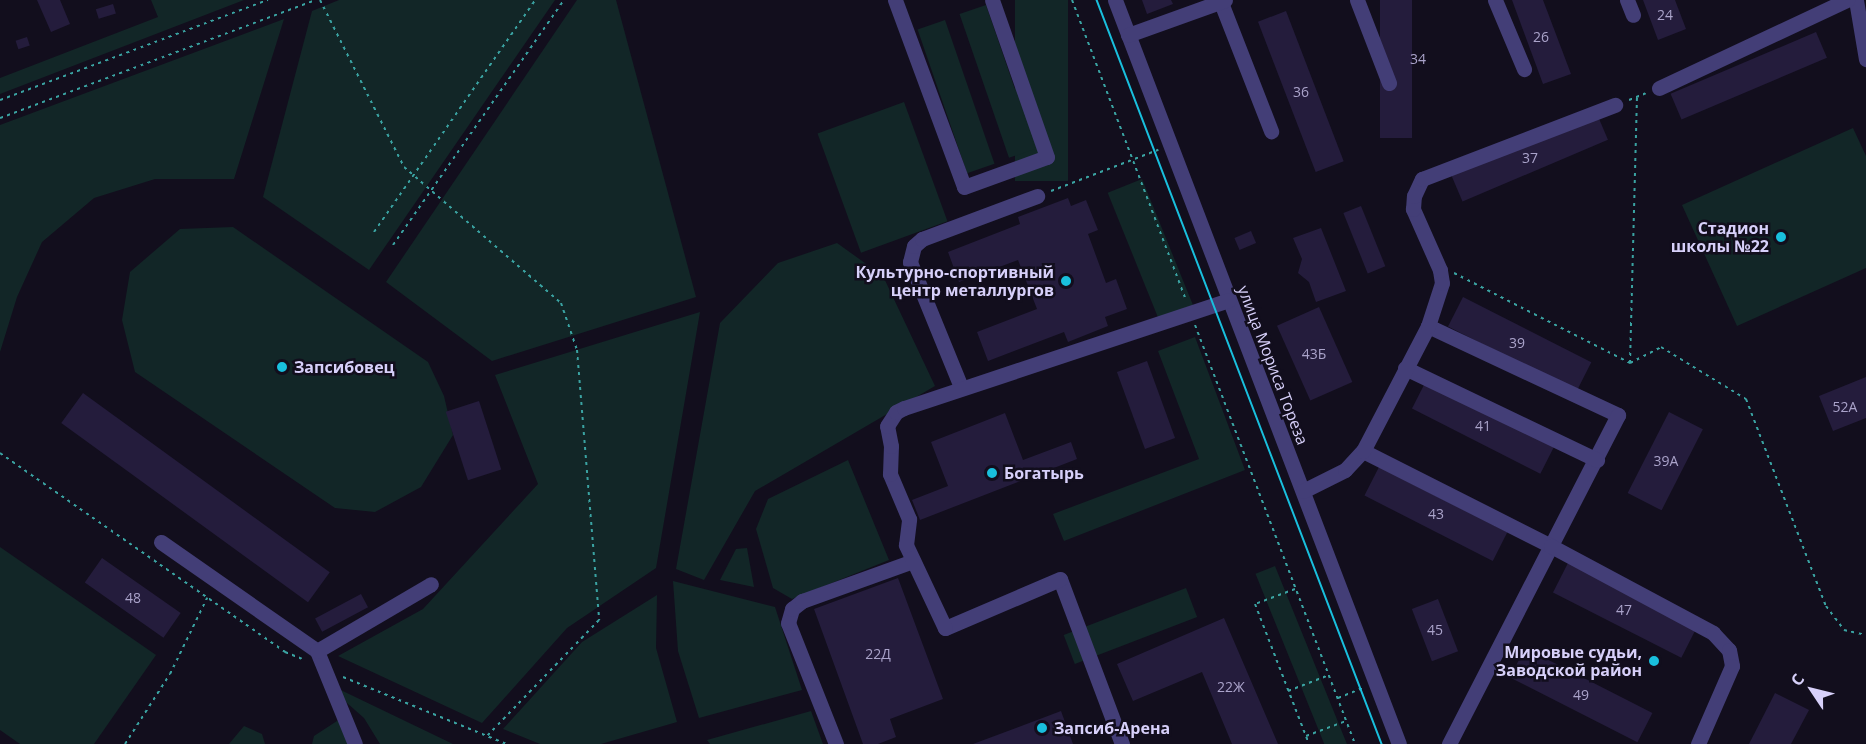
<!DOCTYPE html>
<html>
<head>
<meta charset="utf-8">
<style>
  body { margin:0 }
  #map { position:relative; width:1866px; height:744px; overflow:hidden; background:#120e1d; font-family:"Open Sans",sans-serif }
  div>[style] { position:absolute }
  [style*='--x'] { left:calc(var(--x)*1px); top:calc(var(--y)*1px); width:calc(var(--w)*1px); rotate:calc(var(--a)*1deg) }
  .green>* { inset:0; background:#122627; transform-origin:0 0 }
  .building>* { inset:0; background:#241c3c; transform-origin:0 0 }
  .path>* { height:2px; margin-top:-1px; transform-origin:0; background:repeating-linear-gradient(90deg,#3aa3a2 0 3px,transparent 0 7.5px) }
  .minor>* { height:15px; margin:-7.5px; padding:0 7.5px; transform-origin:7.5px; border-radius:7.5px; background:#433e77 }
  .tram>* { height:1.5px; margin:-0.75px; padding:0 0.75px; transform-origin:0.75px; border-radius:0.75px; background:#19bfdd }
  .dots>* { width:16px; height:16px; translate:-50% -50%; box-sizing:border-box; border:3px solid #120e1d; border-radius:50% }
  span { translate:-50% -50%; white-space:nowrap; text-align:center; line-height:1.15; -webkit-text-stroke:5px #120e1d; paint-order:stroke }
  .number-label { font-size:14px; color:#aaa3ca }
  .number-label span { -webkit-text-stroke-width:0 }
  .poi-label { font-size:16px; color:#d7d0fa; font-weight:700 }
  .right { translate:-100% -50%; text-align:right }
  .left { translate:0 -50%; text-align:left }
  .street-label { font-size:16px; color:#d7d0fa }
  .north { position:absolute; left:1782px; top:660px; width:60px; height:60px; -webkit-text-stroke:4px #120e1d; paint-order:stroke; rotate:305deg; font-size:16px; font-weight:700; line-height:24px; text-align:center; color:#d7d0fa }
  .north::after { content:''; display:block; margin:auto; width:21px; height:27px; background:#d7d0fa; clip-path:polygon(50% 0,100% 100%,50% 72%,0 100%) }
</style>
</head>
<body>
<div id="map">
  <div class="green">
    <i style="clip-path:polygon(151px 0,244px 0,0 94px,0 78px,158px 17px)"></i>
    <i style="clip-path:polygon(339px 0,555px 0,369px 270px,263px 197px,312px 11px)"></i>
    <i style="clip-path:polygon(577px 0,616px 0,696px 297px,492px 361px,386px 282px)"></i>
    <i style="left:1015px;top:0;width:53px;height:181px"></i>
    <i style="left:986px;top:5px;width:152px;height:28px;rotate:71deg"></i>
    <i style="clip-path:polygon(284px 19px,234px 179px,155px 179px,94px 198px,42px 242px,17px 297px,0 352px,0 125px)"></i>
    <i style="left:945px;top:20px;width:152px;height:29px;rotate:71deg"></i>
    <i style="left:904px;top:102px;width:127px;height:92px;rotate:70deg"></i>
    <i style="clip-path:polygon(1853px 128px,1866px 156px,1866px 268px,1737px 326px,1682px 205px)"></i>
    <i style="left:1142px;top:179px;width:136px;height:37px;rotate:68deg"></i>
    <i style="clip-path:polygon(233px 227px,428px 362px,444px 396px,453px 435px,421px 487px,375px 512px,335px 508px,135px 372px,122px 320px,130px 272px,180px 229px)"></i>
    <i style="clip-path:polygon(837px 243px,883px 276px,935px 386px,755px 491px,704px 580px,676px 569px,720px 323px,778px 263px)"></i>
    <i style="clip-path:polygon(700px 312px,656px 568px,567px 628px,482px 723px,338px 656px,423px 609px,538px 484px,495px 375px)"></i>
    <i style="clip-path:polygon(1195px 337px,1245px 470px,1064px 541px,1053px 514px,1199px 459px,1158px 351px)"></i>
    <i style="clip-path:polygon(848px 460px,889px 560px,792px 599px,773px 588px,756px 529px,768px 499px)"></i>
    <i style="clip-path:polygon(0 547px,156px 655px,94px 744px,20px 744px,0 730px)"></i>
    <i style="clip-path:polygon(747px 548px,754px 587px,720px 580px,736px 549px)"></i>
    <i style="left:1275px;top:566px;width:192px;height:21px;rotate:68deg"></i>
    <i style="clip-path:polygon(673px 581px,775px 607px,802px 690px,699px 718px,678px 651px)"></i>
    <i style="left:1186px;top:588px;width:31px;height:131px;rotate:69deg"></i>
    <i style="clip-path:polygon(657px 595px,656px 648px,677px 722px,601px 744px,540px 744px,503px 729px,582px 642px)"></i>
    <i style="clip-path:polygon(322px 681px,453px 744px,380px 744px,364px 718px)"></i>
    <i style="clip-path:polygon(811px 711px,823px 744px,710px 744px,707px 740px)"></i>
    <i style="clip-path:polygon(340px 719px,360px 744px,312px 744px,314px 736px)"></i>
    <i style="clip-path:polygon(244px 726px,262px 734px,265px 744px,229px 744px)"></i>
  </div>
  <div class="building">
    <i style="clip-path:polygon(37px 0,60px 0,70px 24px,51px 32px)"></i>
    <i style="clip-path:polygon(1142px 0,1171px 0,1173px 4px,1147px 14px)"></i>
    <i style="left:1380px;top:0;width:32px;height:138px"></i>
    <i style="clip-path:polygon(1512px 0,1543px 0,1571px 74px,1543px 84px)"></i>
    <i style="clip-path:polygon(1643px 0,1675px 0,1686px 29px,1658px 40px)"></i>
    <i style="left:113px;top:4px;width:10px;height:18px;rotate:73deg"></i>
    <i style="left:1286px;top:11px;width:161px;height:30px;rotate:69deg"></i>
    <i style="left:1816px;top:32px;width:28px;height:158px;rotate:67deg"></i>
    <i style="left:27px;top:37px;width:9px;height:12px;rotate:72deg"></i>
    <i style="left:1597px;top:114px;width:28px;height:158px;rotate:67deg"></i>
    <i style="clip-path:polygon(1068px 198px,1071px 206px,1086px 200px,1098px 230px,1088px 234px,1106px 283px,1116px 279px,1127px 309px,1105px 317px,1108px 326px,1068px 342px,1064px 332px,988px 361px,977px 332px,1037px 309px,1018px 260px,959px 282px,948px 252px,1020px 224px,1018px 217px)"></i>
    <i style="left:1361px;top:206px;width:65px;height:19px;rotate:68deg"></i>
    <i style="clip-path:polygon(1321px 228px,1346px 291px,1316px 302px,1309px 282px,1298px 273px,1302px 259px,1293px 238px)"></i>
    <i style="left:1251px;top:231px;width:13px;height:18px;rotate:67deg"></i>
    <i style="left:1463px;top:297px;width:144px;height:33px;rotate:27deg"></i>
    <i style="left:1319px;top:307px;width:82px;height:46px;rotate:66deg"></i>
    <i style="left:1147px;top:361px;width:82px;height:32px;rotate:70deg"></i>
    <i style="clip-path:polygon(1866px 377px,1866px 418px,1833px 431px,1819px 396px)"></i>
    <i style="left:1427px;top:379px;width:144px;height:33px;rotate:27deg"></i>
    <i style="left:83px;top:393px;width:305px;height:37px;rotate:36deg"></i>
    <i style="left:479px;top:401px;width:72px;height:35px;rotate:72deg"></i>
    <i style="left:1669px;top:412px;width:38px;height:91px;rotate:27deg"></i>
    <i style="clip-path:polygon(1005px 413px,1023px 460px,1071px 442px,1077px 459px,920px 520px,912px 500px,948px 486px,931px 442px)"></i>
    <i style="left:1379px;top:467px;width:144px;height:32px;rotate:27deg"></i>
    <i style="left:102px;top:558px;width:96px;height:30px;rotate:35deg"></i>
    <i style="left:1568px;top:563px;width:144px;height:33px;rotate:27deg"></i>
    <i style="clip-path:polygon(898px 578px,943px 699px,890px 719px,896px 737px,878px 744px,863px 744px,814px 609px)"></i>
    <i style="left:361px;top:594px;width:15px;height:52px;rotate:62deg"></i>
    <i style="left:1438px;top:599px;width:56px;height:28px;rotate:69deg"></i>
    <i style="clip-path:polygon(1224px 618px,1278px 744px,1232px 744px,1202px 672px,1133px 701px,1117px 664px)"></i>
    <i style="left:1525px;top:648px;width:143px;height:33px;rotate:27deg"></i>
    <i style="clip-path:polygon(1775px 693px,1809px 710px,1791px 744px,1749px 744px)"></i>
    <i style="clip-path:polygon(1061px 711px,1073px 744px,973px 744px)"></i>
  </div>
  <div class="path">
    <i style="--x:320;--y:0;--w:187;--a:63.3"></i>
    <i style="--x:404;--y:167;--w:208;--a:40.9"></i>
    <i style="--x:561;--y:303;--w:50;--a:71.2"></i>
    <i style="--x:577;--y:350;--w:271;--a:85.3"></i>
    <i style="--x:599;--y:620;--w:163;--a:134"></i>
    <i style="--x:1072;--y:0;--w:321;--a:69.2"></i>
    <i style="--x:0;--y:100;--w:286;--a:-20.5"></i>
    <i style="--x:1629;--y:100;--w:18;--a:-22"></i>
    <i style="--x:0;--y:118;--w:337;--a:-20.5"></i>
    <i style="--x:1051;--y:191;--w:115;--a:-21"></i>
    <i style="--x:374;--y:232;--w:282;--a:-55.2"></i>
    <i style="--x:393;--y:245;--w:299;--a:-55.1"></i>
    <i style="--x:1454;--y:273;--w:198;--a:27.1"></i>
    <i style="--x:1630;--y:363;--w:35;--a:-27"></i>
    <i style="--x:1661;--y:347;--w:100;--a:31.5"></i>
    <i style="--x:1746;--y:399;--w:222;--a:68.9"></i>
    <i style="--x:1826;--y:606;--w:30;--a:53"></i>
    <i style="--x:1844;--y:630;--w:23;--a:13"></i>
    <i style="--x:1195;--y:325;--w:449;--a:69.1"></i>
    <i style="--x:1630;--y:363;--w:267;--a:-88.5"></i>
    <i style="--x:0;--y:453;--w:348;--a:34.9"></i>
    <i style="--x:285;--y:652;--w:18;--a:22"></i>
    <i style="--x:1295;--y:589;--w:43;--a:159.4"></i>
    <i style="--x:1255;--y:604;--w:150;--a:68.9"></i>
    <i style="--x:343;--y:677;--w:176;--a:22.3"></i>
    <i style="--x:1288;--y:691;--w:44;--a:-21.3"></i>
    <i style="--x:1338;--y:698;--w:27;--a:-22"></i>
    <i style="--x:1306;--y:736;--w:43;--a:-20.6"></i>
    <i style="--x:125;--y:744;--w:83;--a:-57.3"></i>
    <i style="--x:170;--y:674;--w:85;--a:-64"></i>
  </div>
  <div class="minor">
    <i style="--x:895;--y:0;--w:199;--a:69.7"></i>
    <i style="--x:964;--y:187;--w:88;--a:-19.9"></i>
    <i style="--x:1047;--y:157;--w:166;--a:-109.3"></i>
    <i style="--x:1115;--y:0;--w:796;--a:69.11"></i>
    <i style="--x:1220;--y:0;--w:141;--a:68.7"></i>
    <i style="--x:1357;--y:0;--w:89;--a:68.9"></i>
    <i style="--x:1495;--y:0;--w:75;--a:67.2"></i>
    <i style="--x:1627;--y:0;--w:16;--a:68"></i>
    <i style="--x:1856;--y:0;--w:60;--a:80.4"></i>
    <i style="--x:1128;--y:35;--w:103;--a:-19.8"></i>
    <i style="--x:1659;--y:88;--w:208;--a:-25.1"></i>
    <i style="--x:1428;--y:326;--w:210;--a:25.1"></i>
    <i style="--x:1618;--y:415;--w:370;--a:117.2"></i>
    <i style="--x:1405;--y:368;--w:213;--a:25.6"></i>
    <i style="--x:961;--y:387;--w:135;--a:-112.2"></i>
    <i style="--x:910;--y:262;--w:16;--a:-76"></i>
    <i style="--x:914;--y:246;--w:11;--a:-41"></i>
    <i style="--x:922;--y:239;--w:123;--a:-20.5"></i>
    <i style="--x:1363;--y:451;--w:211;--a:26.8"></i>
    <i style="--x:1551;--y:546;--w:184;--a:28.2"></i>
    <i style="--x:1713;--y:633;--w:23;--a:47"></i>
    <i style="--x:1729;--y:650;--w:16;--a:79"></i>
    <i style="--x:1732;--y:666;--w:85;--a:113.6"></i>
    <i style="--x:1303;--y:491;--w:47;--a:-26.6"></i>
    <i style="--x:1345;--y:470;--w:26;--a:-47"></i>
    <i style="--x:1363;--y:451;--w:141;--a:-62.5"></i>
    <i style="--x:1428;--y:326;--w:45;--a:-72"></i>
    <i style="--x:1442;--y:283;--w:13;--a:-99"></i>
    <i style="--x:1440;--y:270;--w:67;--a:-113.9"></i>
    <i style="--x:1413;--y:209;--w:13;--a:-86"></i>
    <i style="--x:1414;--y:196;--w:19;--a:-65"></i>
    <i style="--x:1422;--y:179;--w:207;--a:-21"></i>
    <i style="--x:161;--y:542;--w:190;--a:34.9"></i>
    <i style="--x:317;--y:651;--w:100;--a:67.8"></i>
    <i style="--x:317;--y:651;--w:132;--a:-30.4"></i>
    <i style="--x:836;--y:744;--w:130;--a:-111.6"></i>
    <i style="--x:788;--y:623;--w:15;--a:-74"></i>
    <i style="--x:792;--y:609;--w:13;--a:-39"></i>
    <i style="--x:802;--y:601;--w:118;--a:-19.8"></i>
    <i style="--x:1122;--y:744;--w:176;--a:-110.6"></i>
    <i style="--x:1060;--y:579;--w:125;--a:156.9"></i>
    <i style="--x:945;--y:628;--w:92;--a:-115.2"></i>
    <i style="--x:906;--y:545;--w:26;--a:-83"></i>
    <i style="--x:909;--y:519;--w:49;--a:-112.9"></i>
    <i style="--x:890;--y:474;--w:28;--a:-88"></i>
    <i style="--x:891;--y:446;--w:20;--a:-101"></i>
    <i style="--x:887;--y:426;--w:17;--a:-57"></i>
    <i style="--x:896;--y:412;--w:9;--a:-27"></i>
    <i style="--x:904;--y:408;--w:342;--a:-18.4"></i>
  </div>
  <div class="tram">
    <i style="--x:1097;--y:0;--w:797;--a:69.04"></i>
  </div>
  <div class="dots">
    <i style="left:1781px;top:237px;background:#19bfdd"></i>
    <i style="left:1066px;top:281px;background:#19bfdd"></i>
    <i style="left:282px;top:367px;background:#19bfdd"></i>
    <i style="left:992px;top:473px;background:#19bfdd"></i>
    <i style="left:1654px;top:661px;background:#19bfdd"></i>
    <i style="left:1042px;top:728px;background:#19bfdd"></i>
  </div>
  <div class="number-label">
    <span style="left:1665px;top:15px">24</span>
    <span style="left:1541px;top:37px">26</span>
    <span style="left:1418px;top:59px">34</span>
    <span style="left:1301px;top:92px">36</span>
    <span style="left:1530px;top:158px">37</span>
    <span style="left:1517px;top:343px">39</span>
    <span style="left:1314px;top:354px">43Б</span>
    <span style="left:1845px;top:407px">52А</span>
    <span style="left:1483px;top:426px">41</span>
    <span style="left:1666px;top:461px">39А</span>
    <span style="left:1436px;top:514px">43</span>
    <span style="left:133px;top:598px">48</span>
    <span style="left:1624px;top:610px">47</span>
    <span style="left:1435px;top:630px">45</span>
    <span style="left:878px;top:654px">22Д</span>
    <span style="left:1231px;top:687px">22Ж</span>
    <span style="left:1581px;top:695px">49</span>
  </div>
  <div class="poi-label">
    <span class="right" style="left:1769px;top:237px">Стадион<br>школы №22</span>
    <span class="right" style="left:1054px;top:281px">Культурно-спортивный<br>центр металлургов</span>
    <span class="left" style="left:294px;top:367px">Запсибовец</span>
    <span class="left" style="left:1004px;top:473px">Богатырь</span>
    <span class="right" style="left:1642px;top:661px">Мировые судьи,<br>Заводской район</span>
    <span class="left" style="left:1054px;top:728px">Запсиб-Арена</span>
  </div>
  <div class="street-label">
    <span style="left:1273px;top:365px;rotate:69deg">улица Мориса Тореза</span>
  </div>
  <div class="north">С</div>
</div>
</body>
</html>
